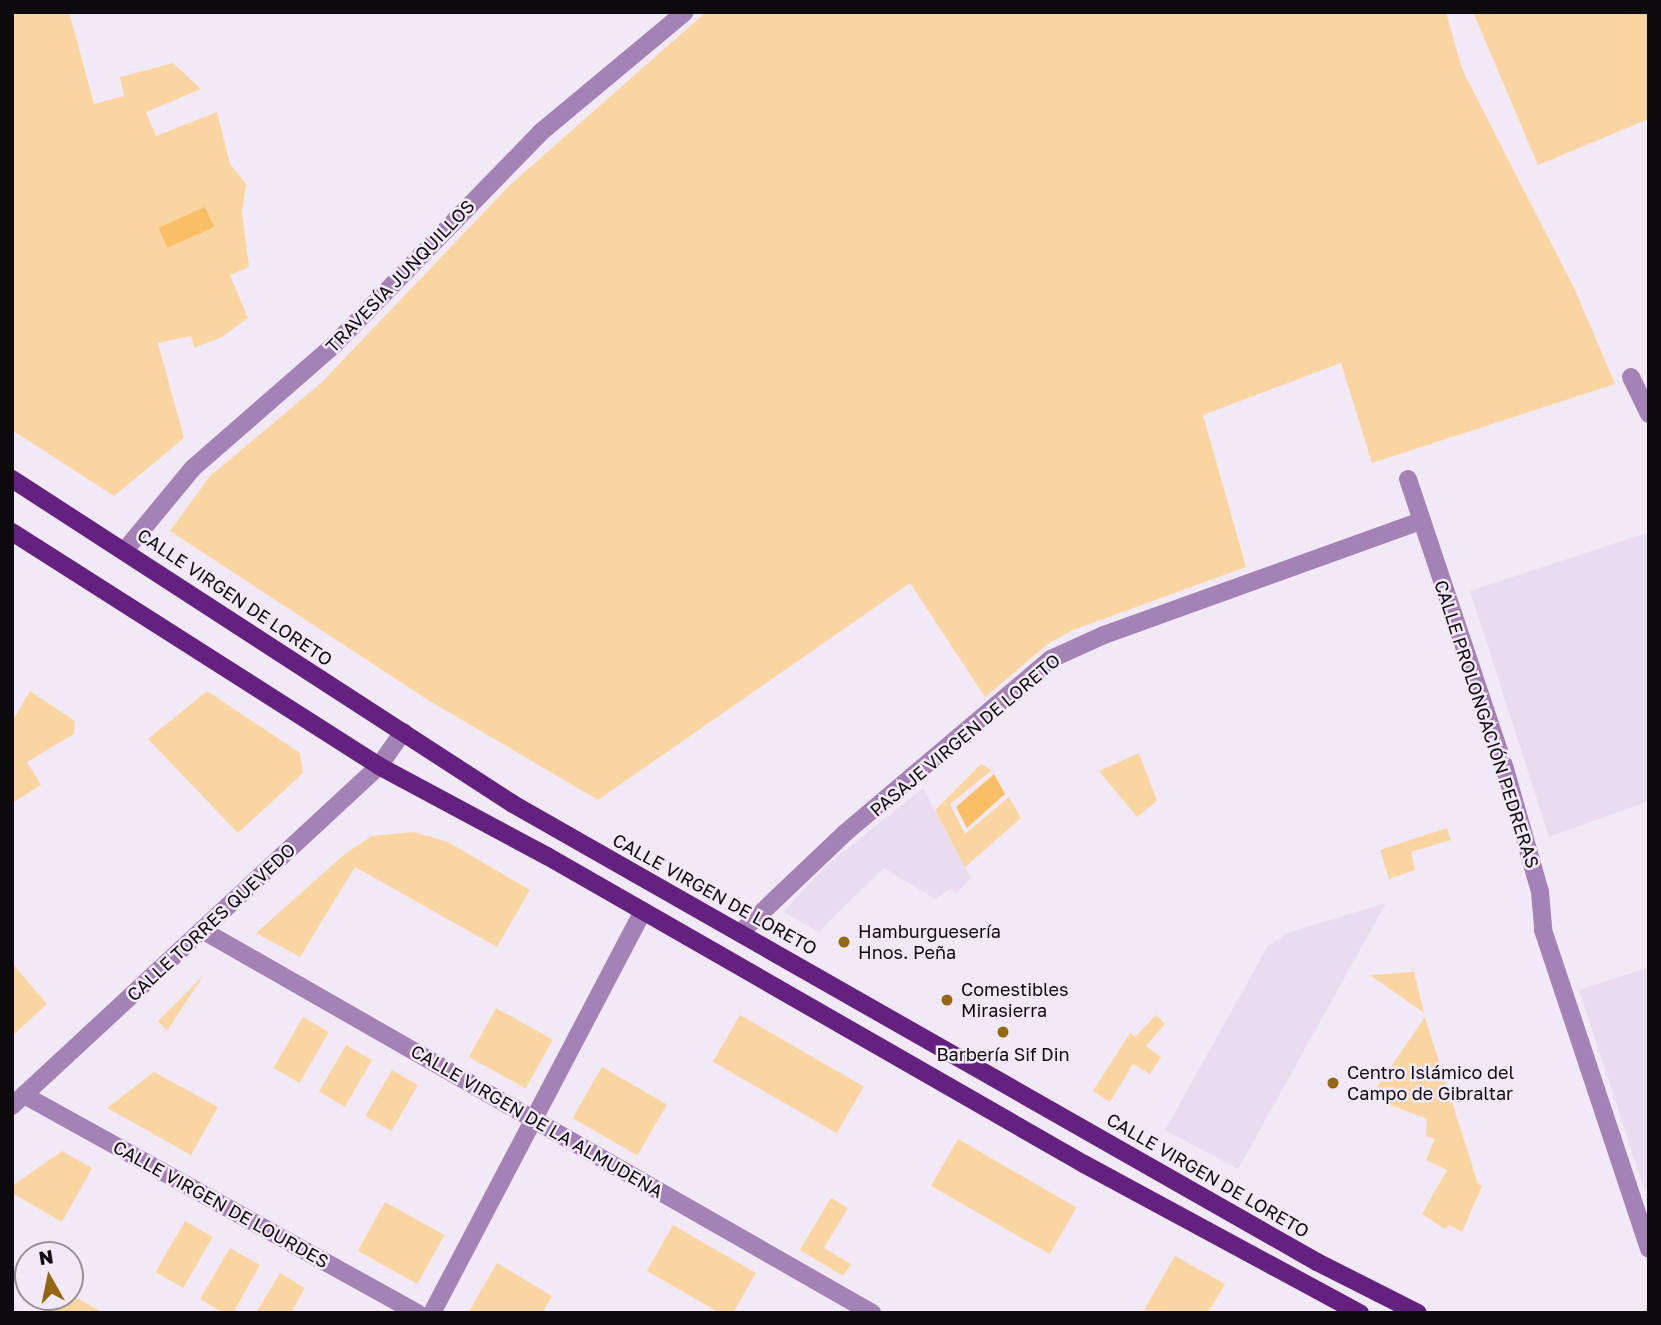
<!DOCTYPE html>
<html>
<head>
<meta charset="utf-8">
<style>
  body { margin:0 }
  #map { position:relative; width:1661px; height:1325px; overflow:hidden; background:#f2e9f7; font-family:"Golos Text",sans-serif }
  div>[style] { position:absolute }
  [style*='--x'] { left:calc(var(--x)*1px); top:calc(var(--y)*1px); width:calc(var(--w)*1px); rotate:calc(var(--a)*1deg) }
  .built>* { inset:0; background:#e9dcf0 }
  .green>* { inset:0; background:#fbd5a1; transform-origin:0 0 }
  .water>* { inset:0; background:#fabf66; transform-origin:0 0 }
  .minor>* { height:18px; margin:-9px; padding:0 9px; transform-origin:9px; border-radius:9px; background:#a482b5 }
  .major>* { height:18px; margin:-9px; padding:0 9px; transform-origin:9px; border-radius:9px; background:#652180 }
  .dots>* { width:19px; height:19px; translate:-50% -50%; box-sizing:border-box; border:4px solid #f2e9f7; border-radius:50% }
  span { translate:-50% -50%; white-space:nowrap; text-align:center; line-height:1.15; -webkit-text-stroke:5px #f2e9f7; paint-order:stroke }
  .street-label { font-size:18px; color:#0d0a0f }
  .poi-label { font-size:18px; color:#0d0a0f }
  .left { translate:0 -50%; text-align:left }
  .frame { position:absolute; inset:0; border:14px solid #0d0a0f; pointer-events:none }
  .north { position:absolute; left:14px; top:1241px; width:70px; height:70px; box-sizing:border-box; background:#f2e9f7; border:2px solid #96909a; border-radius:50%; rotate:351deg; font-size:19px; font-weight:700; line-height:28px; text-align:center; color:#0d0a0f }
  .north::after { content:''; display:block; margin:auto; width:24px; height:32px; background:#956715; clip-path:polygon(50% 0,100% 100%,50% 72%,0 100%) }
</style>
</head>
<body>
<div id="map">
  <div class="built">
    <i style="clip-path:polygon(1649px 532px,1649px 801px,1549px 837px,1470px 591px)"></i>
    <i style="clip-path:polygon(923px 788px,971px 878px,956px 894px,951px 889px,935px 899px,884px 868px,819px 932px,783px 912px,827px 865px)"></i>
    <i style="clip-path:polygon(1386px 903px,1238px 1169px,1165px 1130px,1268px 946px,1287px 933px)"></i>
    <i style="clip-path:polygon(1649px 967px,1649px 1188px,1644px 1189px,1579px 990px)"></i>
  </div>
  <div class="green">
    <i style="clip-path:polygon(12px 12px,69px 12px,94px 104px,124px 96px,120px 77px,173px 63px,201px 89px,146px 112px,156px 136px,217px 112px,230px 164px,246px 184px,242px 213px,249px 267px,230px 275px,248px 318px,222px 337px,194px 348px,191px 336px,158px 343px,184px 438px,114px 496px,12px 430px)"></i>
    <i style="clip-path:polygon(706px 12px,1446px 12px,1462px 69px,1575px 290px,1615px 384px,1372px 463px,1341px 363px,1203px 415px,1246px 567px,1073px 630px,1049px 643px,985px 697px,910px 583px,598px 800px,428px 700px,170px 531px,210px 476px,321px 383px,510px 185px)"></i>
    <i style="clip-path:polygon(1473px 12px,1649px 12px,1649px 119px,1538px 165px)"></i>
    <i style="clip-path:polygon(30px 691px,75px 721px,74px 734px,27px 762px,41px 785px,12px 803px,12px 722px)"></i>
    <i style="clip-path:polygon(207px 691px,300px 753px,303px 773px,238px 833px,148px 739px)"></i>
    <i style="clip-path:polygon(1139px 753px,1157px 801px,1137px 817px,1099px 771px)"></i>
    <i style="clip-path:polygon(981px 764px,992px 770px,950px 804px,965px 834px,1009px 797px,1021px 818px,965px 867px,935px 810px)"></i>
    <i style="clip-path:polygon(1447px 828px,1451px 840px,1411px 852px,1415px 870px,1389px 879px,1380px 850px)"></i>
    <i style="clip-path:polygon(414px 832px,448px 842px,530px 890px,497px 947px,355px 867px,300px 957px,256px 933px,346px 853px,372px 836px)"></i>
    <i style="clip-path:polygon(12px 963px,47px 1004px,12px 1036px)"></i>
    <i style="clip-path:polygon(1414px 972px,1424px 1013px,1370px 975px)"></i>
    <i style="clip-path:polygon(203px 976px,167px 1031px,158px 1021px)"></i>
    <i style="left:496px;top:1008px;width:65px;height:56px;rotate:29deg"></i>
    <i style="left:740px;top:1015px;width:143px;height:54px;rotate:30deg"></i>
    <i style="clip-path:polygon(1156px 1015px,1165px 1024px,1146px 1046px,1161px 1057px,1150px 1074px,1133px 1064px,1110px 1102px,1093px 1091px,1130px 1033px,1135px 1037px)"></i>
    <i style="left:303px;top:1017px;width:30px;height:59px;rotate:30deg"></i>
    <i style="clip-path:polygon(1425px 1017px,1478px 1184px,1482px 1186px,1462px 1232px,1449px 1225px,1445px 1229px,1422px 1214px,1447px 1170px,1426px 1160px,1435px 1139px,1426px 1136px,1427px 1119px,1370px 1097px)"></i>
    <i style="left:346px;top:1045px;width:30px;height:54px;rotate:30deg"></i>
    <i style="left:602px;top:1067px;width:75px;height:59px;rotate:30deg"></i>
    <i style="left:392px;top:1070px;width:30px;height:53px;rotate:30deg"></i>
    <i style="clip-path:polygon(154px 1072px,218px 1107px,191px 1155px,107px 1108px)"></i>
    <i style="left:958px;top:1139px;width:137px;height:54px;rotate:30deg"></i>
    <i style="clip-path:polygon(62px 1151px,92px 1168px,62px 1222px,12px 1193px,12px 1186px)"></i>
    <i style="clip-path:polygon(831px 1198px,848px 1208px,824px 1248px,851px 1264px,843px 1276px,800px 1250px)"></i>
    <i style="left:385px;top:1202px;width:68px;height:56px;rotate:29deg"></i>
    <i style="left:185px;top:1221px;width:32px;height:59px;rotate:30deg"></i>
    <i style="clip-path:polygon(673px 1225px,756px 1273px,733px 1313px,720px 1313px,647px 1271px)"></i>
    <i style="clip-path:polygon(230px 1248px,260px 1265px,233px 1313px,224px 1313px,200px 1299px)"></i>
    <i style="clip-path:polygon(1175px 1256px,1225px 1284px,1208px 1313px,1144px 1310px)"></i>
    <i style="clip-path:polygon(497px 1263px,552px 1296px,542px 1313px,468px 1313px)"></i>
    <i style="clip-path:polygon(280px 1273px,305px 1288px,291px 1313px,256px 1313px)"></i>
    <i style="clip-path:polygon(70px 1294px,102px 1312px,102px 1313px,41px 1313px,50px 1297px)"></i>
  </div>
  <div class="water">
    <i style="left:205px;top:207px;width:22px;height:51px;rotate:66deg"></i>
    <i style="clip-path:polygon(994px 774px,1005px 794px,967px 828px,956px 807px)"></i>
  </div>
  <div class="minor">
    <i style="--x:1631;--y:377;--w:41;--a:64.1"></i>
    <i style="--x:1408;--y:479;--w:306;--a:71.5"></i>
    <i style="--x:1505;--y:769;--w:128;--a:74.1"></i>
    <i style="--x:1540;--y:892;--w:38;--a:85"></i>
    <i style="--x:1543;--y:930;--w:336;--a:71.6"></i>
    <i style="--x:126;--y:549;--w:105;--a:-50.4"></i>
    <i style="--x:193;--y:468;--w:186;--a:-41.1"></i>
    <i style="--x:333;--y:346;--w:298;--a:-45.8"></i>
    <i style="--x:541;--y:132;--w:187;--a:-39.8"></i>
    <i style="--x:202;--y:930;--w:772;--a:29.75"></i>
    <i style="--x:741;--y:932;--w:144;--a:-43.6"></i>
    <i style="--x:845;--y:833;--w:270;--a:-40.2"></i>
    <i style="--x:1051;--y:659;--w:58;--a:-24.4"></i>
    <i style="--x:1104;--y:635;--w:337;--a:-19.8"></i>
    <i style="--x:24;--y:1095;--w:450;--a:29"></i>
    <i style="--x:12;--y:1106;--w:500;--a:-42.81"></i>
    <i style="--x:379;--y:766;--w:42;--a:-54.8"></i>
    <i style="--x:432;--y:1313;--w:454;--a:-62.3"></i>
  </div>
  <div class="major">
    <i style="--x:12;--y:479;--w:597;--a:32.97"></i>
    <i style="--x:513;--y:804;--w:925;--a:29.67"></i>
    <i style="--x:1317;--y:1262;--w:113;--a:26.8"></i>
    <i style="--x:12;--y:532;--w:435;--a:32.5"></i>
    <i style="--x:379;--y:766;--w:191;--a:28.2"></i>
    <i style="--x:547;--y:856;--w:619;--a:29.84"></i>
    <i style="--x:1084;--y:1164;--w:314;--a:28.4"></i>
  </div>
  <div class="dots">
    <i style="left:844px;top:942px;background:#956715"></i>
    <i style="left:947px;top:1000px;background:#956715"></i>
    <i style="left:1003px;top:1032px;background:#956715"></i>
    <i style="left:1333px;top:1083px;background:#956715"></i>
  </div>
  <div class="street-label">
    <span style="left:400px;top:276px;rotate:-46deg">TRAVESÍA JUNQUILLOS</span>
    <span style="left:235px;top:597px;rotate:34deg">CALLE VIRGEN DE LORETO</span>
    <span style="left:1487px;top:724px;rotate:72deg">CALLE PROLONGACIÓN PEDRERAS</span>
    <span style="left:965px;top:735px;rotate:-40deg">PASAJE VIRGEN DE LORETO</span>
    <span style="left:715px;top:894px;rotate:29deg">CALLE VIRGEN DE LORETO</span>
    <span style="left:211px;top:922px;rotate:-43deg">CALLE TORRES QUEVEDO</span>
    <span style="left:537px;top:1121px;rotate:30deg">CALLE VIRGEN DE LA ALMUDENA</span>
    <span style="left:1208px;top:1175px;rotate:30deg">CALLE VIRGEN DE LORETO</span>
    <span style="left:221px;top:1204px;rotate:29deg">CALLE VIRGEN DE LOURDES</span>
  </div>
  <div class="poi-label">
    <span class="left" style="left:858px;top:942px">Hamburguesería<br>Hnos. Peña</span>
    <span class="left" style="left:961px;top:1000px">Comestibles<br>Mirasierra</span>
    <span style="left:1003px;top:1054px">Barbería Sif Din</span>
    <span class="left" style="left:1347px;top:1083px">Centro Islámico del<br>Campo de Gibraltar</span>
  </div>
  <div class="frame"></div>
  <div class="north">N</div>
</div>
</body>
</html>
